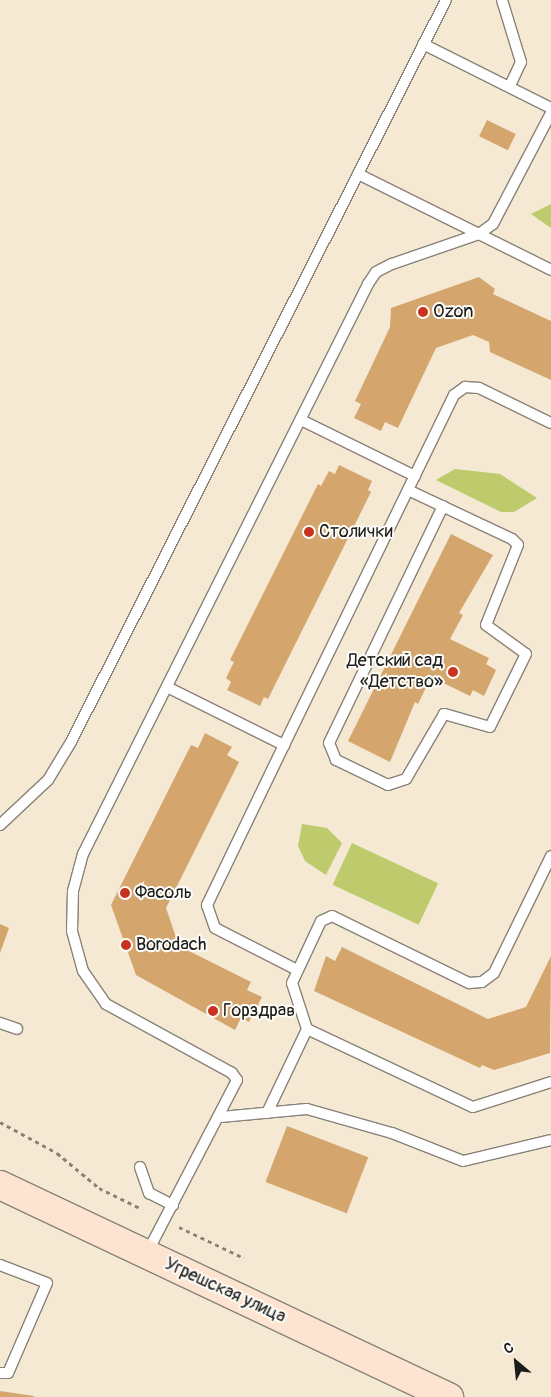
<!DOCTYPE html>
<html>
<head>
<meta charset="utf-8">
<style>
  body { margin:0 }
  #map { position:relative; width:551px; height:1397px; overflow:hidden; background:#f5e9d3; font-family:Pangolin,sans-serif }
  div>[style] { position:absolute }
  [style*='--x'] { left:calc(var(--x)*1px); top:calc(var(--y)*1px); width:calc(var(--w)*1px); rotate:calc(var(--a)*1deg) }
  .green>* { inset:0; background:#bdcb6d; transform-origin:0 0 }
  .building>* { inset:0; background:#d4a66e; transform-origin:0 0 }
  .path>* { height:3px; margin-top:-1.5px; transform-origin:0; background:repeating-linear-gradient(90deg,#888278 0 4px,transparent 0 8px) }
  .roads { filter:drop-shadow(1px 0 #888278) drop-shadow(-1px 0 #888278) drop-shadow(0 1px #888278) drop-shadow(0 -1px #888278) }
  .service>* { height:10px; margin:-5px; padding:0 5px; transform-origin:5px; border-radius:5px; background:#fff }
  .secondary>* { height:28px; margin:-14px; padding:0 14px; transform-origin:14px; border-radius:14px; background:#fde4d1 }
  .dots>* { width:14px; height:14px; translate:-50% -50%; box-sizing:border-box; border:2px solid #fdfcf7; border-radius:50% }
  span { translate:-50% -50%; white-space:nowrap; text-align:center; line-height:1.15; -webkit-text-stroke:4px #fdfcf7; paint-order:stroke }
  .poi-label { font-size:18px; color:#1c1c1c }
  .left { translate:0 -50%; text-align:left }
  .right { translate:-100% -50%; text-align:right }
  .street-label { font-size:18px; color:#1c1c1c }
  .north { position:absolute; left:491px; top:1337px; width:50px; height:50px; -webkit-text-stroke:4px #fdfcf7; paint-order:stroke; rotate:332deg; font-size:14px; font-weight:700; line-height:20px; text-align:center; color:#1c1c1c }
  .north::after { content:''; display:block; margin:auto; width:18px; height:22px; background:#1c1c1c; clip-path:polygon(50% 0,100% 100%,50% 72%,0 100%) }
</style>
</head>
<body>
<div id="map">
  <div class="green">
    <i style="clip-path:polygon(551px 204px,551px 228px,531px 214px)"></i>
    <i style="clip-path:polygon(455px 469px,500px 474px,537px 498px,514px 512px,501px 512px,436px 480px)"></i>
    <i style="clip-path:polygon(302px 824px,327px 828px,342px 843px,326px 875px,305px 861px,298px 846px)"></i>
    <i style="left:352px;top:843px;width:95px;height:46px;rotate:25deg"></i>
  </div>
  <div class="building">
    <i style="left:487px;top:120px;width:32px;height:18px;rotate:26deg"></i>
    <i style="clip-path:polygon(479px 277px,495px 289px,493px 294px,551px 321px,551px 380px,490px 352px,489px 342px,473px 335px,436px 348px,398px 428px,385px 422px,381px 431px,354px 418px,361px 404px,355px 401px,390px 327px,391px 308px)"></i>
    <i style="clip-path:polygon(339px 465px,372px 481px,368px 490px,371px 492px,268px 699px,264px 697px,260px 706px,227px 690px,231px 682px,226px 678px,234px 662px,230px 660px,318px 484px,321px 486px,329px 471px,335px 474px)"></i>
    <i style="clip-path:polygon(451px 534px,493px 555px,459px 613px,463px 615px,450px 639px,489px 658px,486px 664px,496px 670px,484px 696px,473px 690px,470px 696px,431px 677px,418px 704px,415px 702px,390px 762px,348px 741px)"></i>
    <i style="clip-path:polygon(205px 733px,232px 747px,227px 755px,239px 762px,166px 908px,179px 946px,251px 982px,247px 990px,262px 997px,249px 1022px,241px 1018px,235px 1030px,136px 975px,111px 905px,191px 745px,198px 748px)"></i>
    <i style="clip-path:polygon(0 924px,9px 928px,0 953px)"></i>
    <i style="clip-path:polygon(342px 947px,488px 1019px,526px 1007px,551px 956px,550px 1053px,494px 1070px,482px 1065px,480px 1068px,314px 991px,326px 956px,335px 961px)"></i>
    <i style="left:287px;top:1126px;width:87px;height:60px;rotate:21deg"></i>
    <i style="clip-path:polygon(0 1391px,34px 1396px,34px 1397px,0 1397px)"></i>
  </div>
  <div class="path">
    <i style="--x:0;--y:1122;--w:65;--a:28.5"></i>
    <i style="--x:57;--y:1153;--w:55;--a:39.8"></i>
    <i style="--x:99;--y:1188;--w:48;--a:26"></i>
    <i style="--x:179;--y:1227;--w:72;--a:25.5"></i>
  </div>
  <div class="roads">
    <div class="service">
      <i style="--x:502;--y:0;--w:65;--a:73"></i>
      <i style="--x:521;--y:62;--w:26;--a:115"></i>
      <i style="--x:423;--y:44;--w:143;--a:26.6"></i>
      <i style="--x:358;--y:174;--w:216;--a:26.4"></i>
      <i style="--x:301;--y:420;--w:127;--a:26.2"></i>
      <i style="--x:408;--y:490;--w:115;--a:25.2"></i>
      <i style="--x:512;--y:539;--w:8;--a:45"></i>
      <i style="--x:518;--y:545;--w:86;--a:111.8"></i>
      <i style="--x:486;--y:625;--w:49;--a:35.9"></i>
      <i style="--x:526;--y:654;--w:81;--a:116.3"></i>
      <i style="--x:490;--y:727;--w:48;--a:-164.2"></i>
      <i style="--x:444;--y:714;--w:75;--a:120.3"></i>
      <i style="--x:406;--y:779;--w:19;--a:162"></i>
      <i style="--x:388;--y:785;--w:58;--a:-154.3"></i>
      <i style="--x:336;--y:760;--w:18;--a:-112"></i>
      <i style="--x:329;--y:743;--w:263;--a:-64.3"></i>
      <i style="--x:167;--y:687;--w:131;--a:26.4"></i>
      <i style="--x:284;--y:745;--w:389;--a:-64.1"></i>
      <i style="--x:454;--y:395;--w:14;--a:-36"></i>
      <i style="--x:465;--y:387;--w:14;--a:4"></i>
      <i style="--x:479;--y:388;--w:80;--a:25.9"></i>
      <i style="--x:284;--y:745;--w:178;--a:115.7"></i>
      <i style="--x:207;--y:905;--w:24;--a:71"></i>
      <i style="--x:215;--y:928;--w:92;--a:27.1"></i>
      <i style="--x:0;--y:825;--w:66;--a:-43.2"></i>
      <i style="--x:48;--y:780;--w:44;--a:-58.8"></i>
      <i style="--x:71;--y:742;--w:831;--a:-63.19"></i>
      <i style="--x:0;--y:1023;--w:18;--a:19"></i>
      <i style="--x:307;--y:1029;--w:183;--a:25.2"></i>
      <i style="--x:473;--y:1107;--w:82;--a:-17.8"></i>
      <i style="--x:267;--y:1113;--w:93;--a:-64.5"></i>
      <i style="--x:307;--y:1029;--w:48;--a:-108.1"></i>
      <i style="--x:292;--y:983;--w:68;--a:-64.9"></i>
      <i style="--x:321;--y:921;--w:12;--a:-24"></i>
      <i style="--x:332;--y:916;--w:153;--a:26.1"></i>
      <i style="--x:469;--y:983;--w:13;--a:-4"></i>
      <i style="--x:482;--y:982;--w:15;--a:-37"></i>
      <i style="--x:494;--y:973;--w:130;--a:-64"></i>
      <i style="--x:221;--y:1117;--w:86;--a:-5.3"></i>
      <i style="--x:307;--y:1109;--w:88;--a:15.8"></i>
      <i style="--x:392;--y:1133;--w:76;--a:21.5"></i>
      <i style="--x:463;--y:1161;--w:90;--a:-13.4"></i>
      <i style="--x:140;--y:1167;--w:28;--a:71"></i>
      <i style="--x:149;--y:1193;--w:27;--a:27"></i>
      <i style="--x:147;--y:1253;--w:195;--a:-62.5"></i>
      <i style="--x:237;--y:1080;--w:9;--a:-126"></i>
      <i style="--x:232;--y:1073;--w:144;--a:-151.3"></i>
      <i style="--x:106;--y:1004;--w:40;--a:-124.9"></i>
      <i style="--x:83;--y:971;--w:41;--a:-105.4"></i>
      <i style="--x:72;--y:931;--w:40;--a:-88.6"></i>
      <i style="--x:73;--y:891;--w:38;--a:-75"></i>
      <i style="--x:83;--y:854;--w:637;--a:-63.43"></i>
      <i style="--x:368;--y:284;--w:14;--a:-56"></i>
      <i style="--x:376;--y:272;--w:18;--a:-27"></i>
      <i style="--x:392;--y:264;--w:92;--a:-19"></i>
      <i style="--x:479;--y:234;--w:17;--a:-36"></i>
      <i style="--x:493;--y:224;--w:125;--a:-62.4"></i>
      <i style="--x:0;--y:1265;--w:50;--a:21"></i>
      <i style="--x:47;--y:1283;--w:98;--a:113.4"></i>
      <i style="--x:8;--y:1373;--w:8;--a:180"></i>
    </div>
    <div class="secondary">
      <i style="--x:0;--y:1185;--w:497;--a:25.3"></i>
    </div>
  </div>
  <div class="dots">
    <i style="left:423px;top:312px;background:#c8321e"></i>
    <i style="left:309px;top:532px;background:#c8321e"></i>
    <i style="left:453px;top:672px;background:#c8321e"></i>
    <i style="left:125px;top:893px;background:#c8321e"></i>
    <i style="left:126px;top:945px;background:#c8321e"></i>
    <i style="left:213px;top:1011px;background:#c8321e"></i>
  </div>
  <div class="poi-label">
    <span class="left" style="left:433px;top:312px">Ozon</span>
    <span class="left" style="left:319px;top:532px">Столички</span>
    <span class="right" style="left:443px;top:672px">Детский сад<br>«Детство»</span>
    <span class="left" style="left:135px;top:893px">Фасоль</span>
    <span class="left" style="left:136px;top:945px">Borodach</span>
    <span class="left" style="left:223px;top:1011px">Горздрав</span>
  </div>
  <div class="street-label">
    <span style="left:225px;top:1291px;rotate:25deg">Угрешская улица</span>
  </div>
  <div class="north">С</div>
</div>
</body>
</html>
